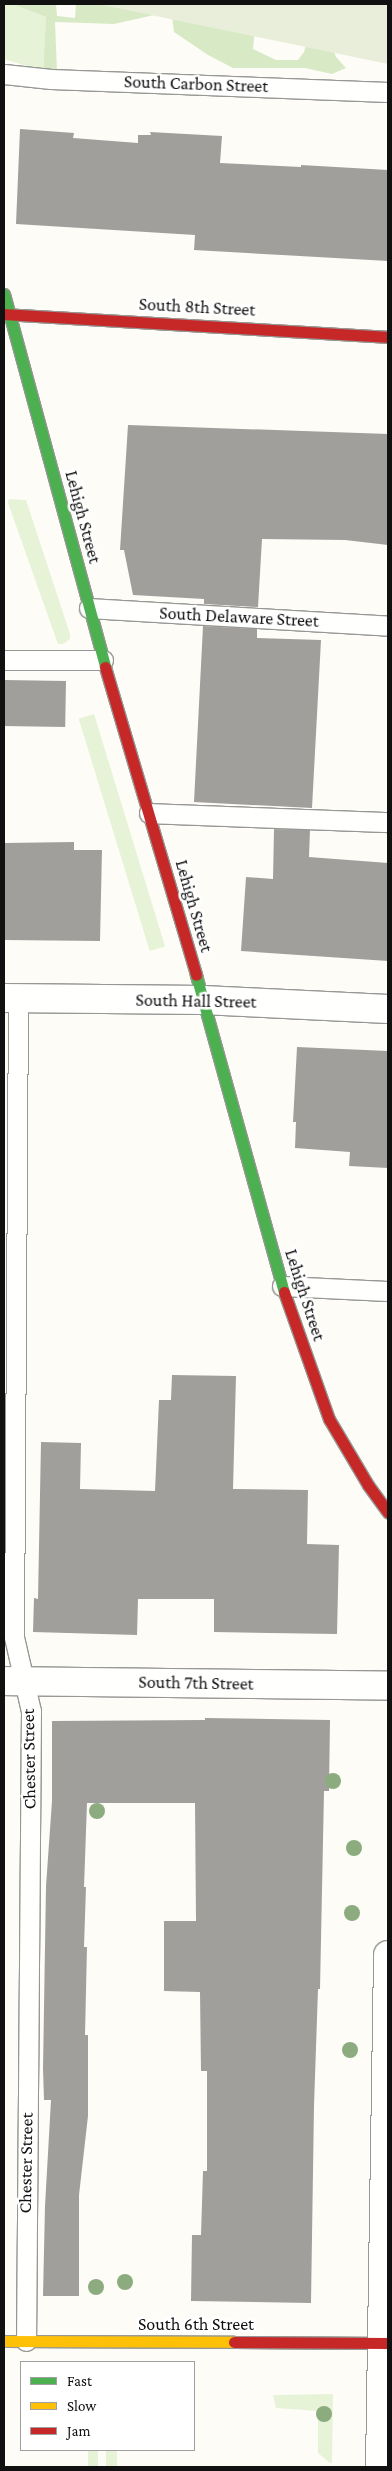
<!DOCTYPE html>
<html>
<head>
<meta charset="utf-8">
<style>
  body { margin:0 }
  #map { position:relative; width:392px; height:2471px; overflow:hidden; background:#fdfcf7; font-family:"Crimson Pro",serif }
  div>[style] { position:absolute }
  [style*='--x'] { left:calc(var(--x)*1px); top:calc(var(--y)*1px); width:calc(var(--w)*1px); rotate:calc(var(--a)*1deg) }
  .green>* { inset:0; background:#e7f3d7; transform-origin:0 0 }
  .forest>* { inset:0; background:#d8eac5 }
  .cemetery>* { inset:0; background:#e9eedb }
  .building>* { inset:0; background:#a19f9c; transform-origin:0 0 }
  .roads { filter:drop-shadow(1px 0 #979795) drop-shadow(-1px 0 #979795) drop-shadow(0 1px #979795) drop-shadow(0 -1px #979795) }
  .lane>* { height:19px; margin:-9.5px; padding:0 9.5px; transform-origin:9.5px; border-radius:9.5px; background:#fffffe }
  .street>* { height:28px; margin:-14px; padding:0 14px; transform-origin:14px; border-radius:14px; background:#fffffe }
  .fast>* { height:11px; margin:-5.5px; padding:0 5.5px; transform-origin:5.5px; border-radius:5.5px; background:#4caf50 }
  .slow>* { height:11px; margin:-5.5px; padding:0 5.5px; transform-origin:5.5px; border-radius:5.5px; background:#ffc107 }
  .jam>* { height:11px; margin:-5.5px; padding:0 5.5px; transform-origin:5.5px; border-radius:5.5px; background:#c62828 }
  .trees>* { width:16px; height:16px; margin:-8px; border-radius:50%; background:#8cac80 }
  span { translate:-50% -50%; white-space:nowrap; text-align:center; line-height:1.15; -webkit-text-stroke:5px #fff; paint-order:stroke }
  .street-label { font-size:18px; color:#111 }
  .frame { position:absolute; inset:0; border:5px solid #111; pointer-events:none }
  .legend { position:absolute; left:20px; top:2361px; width:175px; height:90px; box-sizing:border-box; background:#fff; border:1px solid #a0a0a0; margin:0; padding:6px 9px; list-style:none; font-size:15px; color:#111 }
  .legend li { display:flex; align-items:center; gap:10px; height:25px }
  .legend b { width:25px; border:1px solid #a0a0a0 }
</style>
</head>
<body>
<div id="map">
  <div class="green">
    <i style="clip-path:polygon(4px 4px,12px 4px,46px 17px,43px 71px,4px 59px)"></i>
    <i style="clip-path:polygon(9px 499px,26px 500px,70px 634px,70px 639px,63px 644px,58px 644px,8px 503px)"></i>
    <i style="left:94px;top:714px;width:243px;height:16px;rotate:73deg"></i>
    <i style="clip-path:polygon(333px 2394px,332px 2463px,330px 2463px,318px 2453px,318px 2411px,276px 2408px,273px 2395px)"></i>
    <i style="left:88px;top:2450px;width:10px;height:17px"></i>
    <i style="left:106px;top:2450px;width:11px;height:17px"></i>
  </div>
  <div class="forest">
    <i style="clip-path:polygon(12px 4px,56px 4px,57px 16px,75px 18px,76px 4px,147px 4px,255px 29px,253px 49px,276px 60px,298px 60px,304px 52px,309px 34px,330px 42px,336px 57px,346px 68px,332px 74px,305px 68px,233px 68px,208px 55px,174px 32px,172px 16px,163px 13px,114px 24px,55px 22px,57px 72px,43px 71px,46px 17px)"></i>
  </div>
  <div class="cemetery">
    <i style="clip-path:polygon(98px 4px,388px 4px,388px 64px)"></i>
  </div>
  <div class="building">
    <i style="clip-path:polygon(20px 129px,74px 133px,73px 138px,138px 143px,138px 135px,151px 135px,150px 132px,222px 136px,220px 163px,301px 167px,301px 165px,388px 170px,388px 261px,194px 250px,195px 235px,16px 224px)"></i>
    <i style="clip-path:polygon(128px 425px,388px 434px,388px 545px,345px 540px,262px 539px,258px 607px,204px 604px,204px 599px,133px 595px,124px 550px,120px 550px)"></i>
    <i style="clip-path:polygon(203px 626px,257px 629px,257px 638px,321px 640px,312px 808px,194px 802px)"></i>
    <i style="left:4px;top:680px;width:62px;height:46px;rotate:1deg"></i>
    <i style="clip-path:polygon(274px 829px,310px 830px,309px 857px,388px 863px,388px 961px,241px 951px,246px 877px,273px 879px)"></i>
    <i style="clip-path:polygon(74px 842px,74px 850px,102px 850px,100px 941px,4px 940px,4px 843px)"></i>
    <i style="clip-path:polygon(297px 1047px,388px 1051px,388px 1168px,349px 1166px,350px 1152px,295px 1148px,296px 1122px,293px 1122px)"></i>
    <i style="clip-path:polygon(172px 1375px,236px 1376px,233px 1489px,308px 1490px,307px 1544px,339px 1545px,337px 1634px,214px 1632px,214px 1599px,138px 1599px,137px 1635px,33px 1632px,34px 1598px,38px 1599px,41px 1442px,81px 1443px,80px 1489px,155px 1491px,159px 1400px,171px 1400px)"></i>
    <i style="clip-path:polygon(205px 1718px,330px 1720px,329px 1791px,324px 1791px,320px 1989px,318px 1989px,314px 2106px,311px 2303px,191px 2301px,192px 2235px,201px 2235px,203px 2171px,207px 2171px,207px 2071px,201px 2071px,200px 1992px,164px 1991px,164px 1921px,196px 1921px,195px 1803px,87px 1803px,84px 1887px,86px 1887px,84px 1947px,87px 1947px,85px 2035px,88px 2035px,88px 2116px,79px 2195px,79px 2296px,43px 2296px,45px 2206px,51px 2100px,44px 2100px,43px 2069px,46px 1886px,52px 1801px,52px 1721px,205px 1720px)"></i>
  </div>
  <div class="roads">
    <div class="lane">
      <i style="--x:4;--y:74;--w:47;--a:6.1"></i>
      <i style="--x:51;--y:79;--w:337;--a:2.2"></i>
      <i style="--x:89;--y:608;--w:300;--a:3.4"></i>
      <i style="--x:4;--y:660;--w:99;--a:0"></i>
      <i style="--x:149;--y:813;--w:239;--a:2.2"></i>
      <i style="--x:18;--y:998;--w:639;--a:90.36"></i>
      <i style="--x:14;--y:1637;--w:76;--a:77.1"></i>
      <i style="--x:31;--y:1711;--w:630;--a:90.45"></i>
      <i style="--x:282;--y:1286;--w:106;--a:2.7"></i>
    </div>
    <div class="street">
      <i style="--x:4;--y:998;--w:199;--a:0.6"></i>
      <i style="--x:203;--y:1000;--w:185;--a:2.8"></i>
      <i style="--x:4;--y:1681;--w:384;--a:0.7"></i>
      <i style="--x:380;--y:2467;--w:512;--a:-89.1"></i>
    </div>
    <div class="fast">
      <i style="--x:4;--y:294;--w:386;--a:74.8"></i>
      <i style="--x:196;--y:975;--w:329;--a:74.5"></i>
    </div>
    <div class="slow">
      <i style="--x:4;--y:2341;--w:230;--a:0.2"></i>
    </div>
    <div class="jam">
      <i style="--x:4;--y:314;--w:385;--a:3.4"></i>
      <i style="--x:105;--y:667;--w:321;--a:73.5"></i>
      <i style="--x:284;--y:1292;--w:135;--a:70.5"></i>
      <i style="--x:329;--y:1419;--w:77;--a:59.4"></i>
      <i style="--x:368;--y:1485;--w:34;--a:54"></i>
      <i style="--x:234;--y:2342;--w:154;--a:0.4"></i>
    </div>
  </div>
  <div class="trees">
    <i style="left:333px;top:1781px"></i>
    <i style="left:97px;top:1811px"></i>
    <i style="left:354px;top:1848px"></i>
    <i style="left:352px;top:1913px"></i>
    <i style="left:350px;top:2050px"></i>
    <i style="left:125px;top:2282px"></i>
    <i style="left:96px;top:2287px"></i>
    <i style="left:324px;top:2414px"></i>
  </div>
  <div class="street-label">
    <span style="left:196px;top:84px;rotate:2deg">South Carbon Street</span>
    <span style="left:197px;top:307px;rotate:3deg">South 8th Street</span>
    <span style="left:83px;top:517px;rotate:75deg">Lehigh Street</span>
    <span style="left:239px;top:617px;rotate:3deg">South Delaware Street</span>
    <span style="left:194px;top:906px;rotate:74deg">Lehigh Street</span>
    <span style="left:196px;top:1001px;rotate:1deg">South Hall Street</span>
    <span style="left:305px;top:1295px;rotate:72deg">Lehigh Street</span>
    <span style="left:196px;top:1683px;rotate:1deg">South 7th Street</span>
    <span style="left:29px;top:1759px;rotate:-91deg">Chester Street</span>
    <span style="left:26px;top:2163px;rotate:-89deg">Chester Street</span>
    <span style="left:196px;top:2324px">South 6th Street</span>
  </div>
  <div class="frame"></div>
  <ul class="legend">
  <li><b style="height:6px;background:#4caf50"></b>Fast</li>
  <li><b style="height:6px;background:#ffc107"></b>Slow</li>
  <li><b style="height:6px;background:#c62828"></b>Jam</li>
  </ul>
</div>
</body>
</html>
